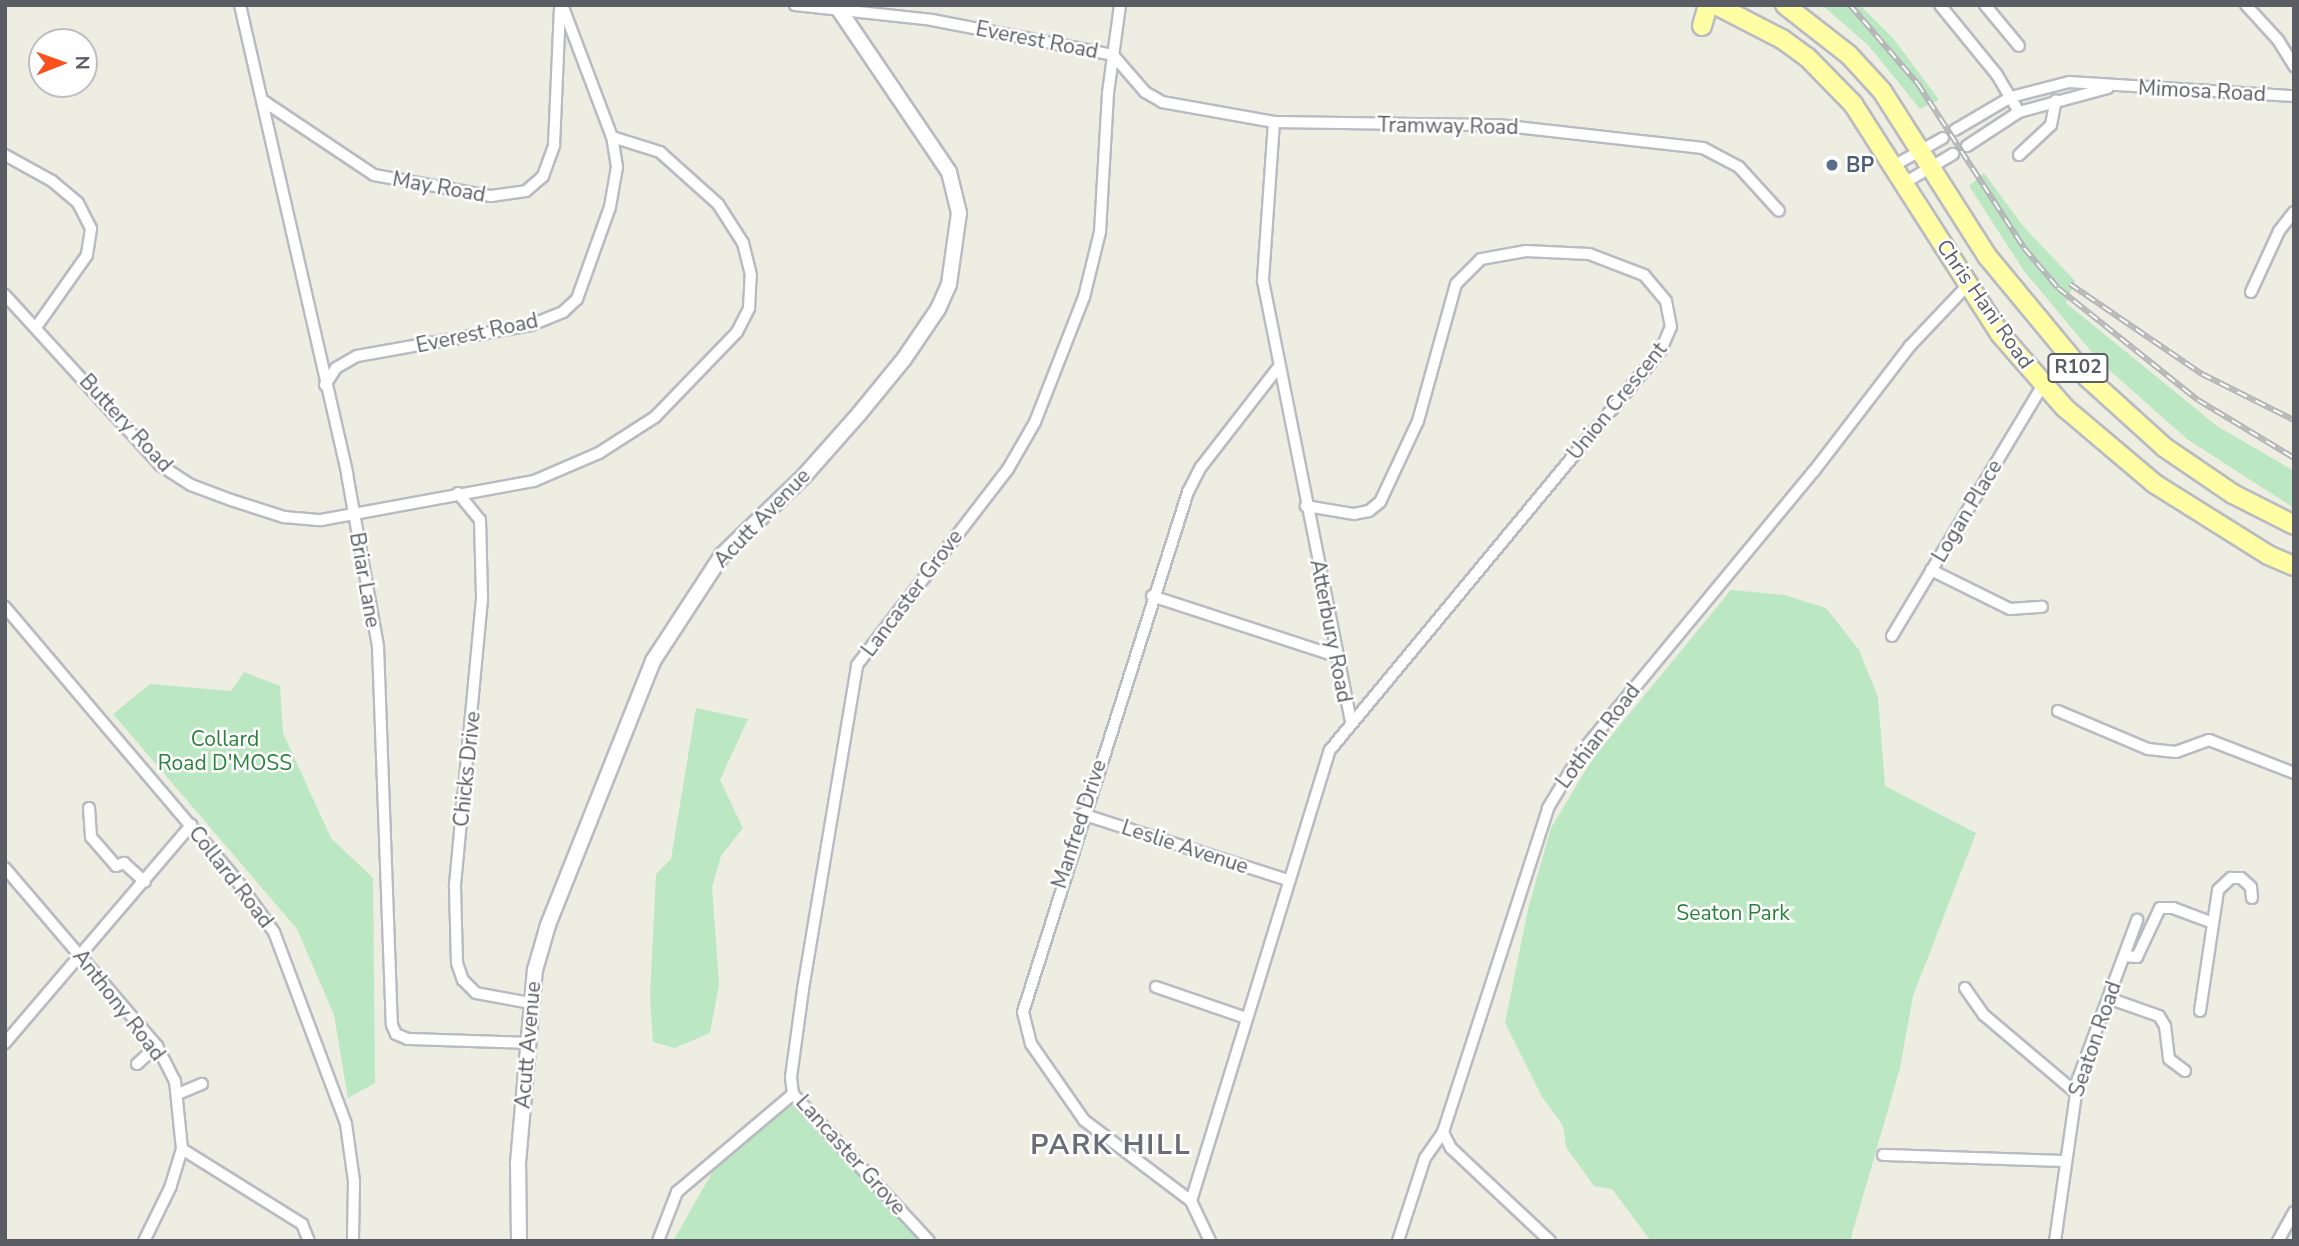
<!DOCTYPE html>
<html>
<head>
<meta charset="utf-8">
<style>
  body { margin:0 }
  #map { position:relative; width:2299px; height:1246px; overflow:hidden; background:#eeede1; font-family:"Nunito Sans",sans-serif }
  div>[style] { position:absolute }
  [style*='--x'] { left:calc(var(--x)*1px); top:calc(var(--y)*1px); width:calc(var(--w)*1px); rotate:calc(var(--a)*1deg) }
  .green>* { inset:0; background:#bbe8c2 }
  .roads { filter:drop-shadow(2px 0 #b9bbc2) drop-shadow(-2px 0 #b9bbc2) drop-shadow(0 2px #b9bbc2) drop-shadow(0 -2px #b9bbc2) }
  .minor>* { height:10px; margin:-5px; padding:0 5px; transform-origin:5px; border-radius:5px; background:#fff }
  .tertiary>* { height:14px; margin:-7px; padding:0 7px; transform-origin:7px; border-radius:7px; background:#fff }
  .primary>* { height:18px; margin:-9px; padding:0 9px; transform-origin:9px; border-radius:9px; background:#fffea5 }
  .rail>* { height:6px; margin-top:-3px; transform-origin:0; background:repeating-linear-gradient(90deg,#fff 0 10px,#b5b6b7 0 20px); box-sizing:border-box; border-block:2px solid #b5b6b7 }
  .dots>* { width:19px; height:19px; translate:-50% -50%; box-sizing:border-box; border:4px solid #fff; border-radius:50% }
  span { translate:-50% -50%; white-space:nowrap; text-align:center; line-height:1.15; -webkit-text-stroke:5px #fff; paint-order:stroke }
  .shield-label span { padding:2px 5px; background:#fff; border:2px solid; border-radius:5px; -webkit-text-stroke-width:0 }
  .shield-label { font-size:19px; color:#5a5d64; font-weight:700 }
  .street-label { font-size:21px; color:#5a5d64 }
  .service-label { font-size:21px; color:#4e5e75; font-weight:700 }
  .left { translate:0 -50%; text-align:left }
  .park-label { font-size:21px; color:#2c823d }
  .district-label { font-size:28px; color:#6b6e76; font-weight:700; letter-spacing:2px }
  .frame { position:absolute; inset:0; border:7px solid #5a5d64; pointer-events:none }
  .north { position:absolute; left:28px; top:28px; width:70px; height:70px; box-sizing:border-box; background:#fff; border:2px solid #bdbec1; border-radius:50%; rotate:89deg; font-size:19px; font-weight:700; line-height:28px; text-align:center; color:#5a5d64 }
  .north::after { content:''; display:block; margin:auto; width:24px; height:32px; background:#f8511e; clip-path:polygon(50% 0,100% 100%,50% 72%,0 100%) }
</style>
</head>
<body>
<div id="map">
  <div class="green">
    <i style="clip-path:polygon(1822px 5px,1860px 5px,1893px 38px,1939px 100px,1920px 109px,1868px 45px)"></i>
    <i style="clip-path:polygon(1984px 173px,2023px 226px,2075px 281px,2066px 303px,2217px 426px,2294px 471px,2294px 508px,2187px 439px,2099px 361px,2024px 271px,1969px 186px)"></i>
    <i style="clip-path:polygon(1731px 590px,1784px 595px,1826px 608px,1859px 650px,1878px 697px,1885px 786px,1976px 833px,1913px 996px,1900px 1068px,1850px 1241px,1651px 1241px,1612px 1189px,1594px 1186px,1566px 1147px,1563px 1126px,1541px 1095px,1505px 1023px,1528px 909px,1551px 828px,1593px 758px)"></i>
    <i style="clip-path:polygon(244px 672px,280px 686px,283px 733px,331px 838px,373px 878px,375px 1083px,348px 1098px,334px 1015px,297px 929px,113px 714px,150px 684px,231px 691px)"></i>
    <i style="clip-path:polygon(696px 708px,748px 719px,720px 780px,743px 828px,721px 856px,712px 887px,719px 984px,710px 1033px,675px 1048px,653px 1042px,650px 998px,656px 874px,671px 859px)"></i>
    <i style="clip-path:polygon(791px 1104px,923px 1241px,673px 1241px,717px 1164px)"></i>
  </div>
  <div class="roads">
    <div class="minor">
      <i style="--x:240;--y:5;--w:481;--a:77.1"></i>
      <i style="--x:347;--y:474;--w:176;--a:79.8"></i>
      <i style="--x:378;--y:647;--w:378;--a:87.9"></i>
      <i style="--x:392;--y:1025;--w:10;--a:66"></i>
      <i style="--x:396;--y:1034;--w:13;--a:23"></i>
      <i style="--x:408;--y:1039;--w:118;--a:1.9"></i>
      <i style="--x:795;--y:5;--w:138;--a:6.2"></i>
      <i style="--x:932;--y:20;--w:184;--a:10.9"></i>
      <i style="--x:1940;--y:5;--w:90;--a:50.8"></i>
      <i style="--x:1997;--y:75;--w:43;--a:59.3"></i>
      <i style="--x:1985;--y:5;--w:53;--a:50.3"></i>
      <i style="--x:2246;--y:5;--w:47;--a:47.6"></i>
      <i style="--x:2278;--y:40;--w:31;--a:58"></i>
      <i style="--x:1113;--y:55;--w:49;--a:49.1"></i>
      <i style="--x:1145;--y:92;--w:20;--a:30"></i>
      <i style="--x:1162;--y:102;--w:114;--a:10.1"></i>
      <i style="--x:1274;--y:122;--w:224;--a:0.8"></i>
      <i style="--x:1498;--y:125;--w:206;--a:6.4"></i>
      <i style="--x:1703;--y:148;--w:41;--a:27.8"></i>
      <i style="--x:1739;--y:167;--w:59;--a:47.7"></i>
      <i style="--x:262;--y:100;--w:135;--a:33.8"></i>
      <i style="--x:374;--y:175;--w:119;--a:10.2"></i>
      <i style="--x:491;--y:196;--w:35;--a:-8"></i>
      <i style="--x:526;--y:191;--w:23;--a:-41"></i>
      <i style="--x:543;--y:176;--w:33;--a:-70"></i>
      <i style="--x:554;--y:145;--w:140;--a:-87.5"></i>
      <i style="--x:1274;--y:122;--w:159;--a:94"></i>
      <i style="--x:1263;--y:281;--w:450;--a:78.7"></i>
      <i style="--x:1955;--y:130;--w:65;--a:-30.5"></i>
      <i style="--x:2011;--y:97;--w:60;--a:-14.5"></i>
      <i style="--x:2069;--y:82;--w:225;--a:3.6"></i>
      <i style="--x:1967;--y:146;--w:62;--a:-33.2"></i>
      <i style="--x:2019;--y:112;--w:92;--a:-15.1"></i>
      <i style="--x:5;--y:155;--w:54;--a:29"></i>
      <i style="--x:52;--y:181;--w:34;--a:40"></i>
      <i style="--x:78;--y:203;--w:29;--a:63"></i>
      <i style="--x:91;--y:229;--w:26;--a:99"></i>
      <i style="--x:87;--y:255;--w:87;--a:125.2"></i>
      <i style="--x:2019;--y:155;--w:44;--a:-43.2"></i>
      <i style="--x:2051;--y:125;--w:25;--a:-79"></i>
      <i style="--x:1895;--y:165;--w:55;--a:-29.4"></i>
      <i style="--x:1906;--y:182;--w:55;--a:-30.8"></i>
      <i style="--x:2251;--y:292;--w:67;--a:-65.3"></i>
      <i style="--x:2279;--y:231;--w:24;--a:-52"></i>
      <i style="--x:5;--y:295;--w:230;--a:47.6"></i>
      <i style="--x:160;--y:465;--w:37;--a:33"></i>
      <i style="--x:191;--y:485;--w:43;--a:20.6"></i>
      <i style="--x:231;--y:500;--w:56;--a:17.8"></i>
      <i style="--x:284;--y:517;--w:37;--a:5"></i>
      <i style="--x:321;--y:520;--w:217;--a:-10.4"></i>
      <i style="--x:534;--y:481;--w:71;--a:-23.3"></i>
      <i style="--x:599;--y:453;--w:67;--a:-32.7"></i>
      <i style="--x:655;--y:417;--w:118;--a:-46"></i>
      <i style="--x:737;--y:332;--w:27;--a:-63"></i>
      <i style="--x:749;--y:308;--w:33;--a:-87"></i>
      <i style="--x:751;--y:275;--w:33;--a:-104"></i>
      <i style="--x:743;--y:243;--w:46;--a:-122.7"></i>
      <i style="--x:718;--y:204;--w:78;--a:-138.1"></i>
      <i style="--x:660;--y:152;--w:50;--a:-162.6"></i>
      <i style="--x:325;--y:385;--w:20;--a:-57"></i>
      <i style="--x:336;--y:368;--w:24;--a:-30"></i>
      <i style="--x:357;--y:356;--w:177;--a:-10.1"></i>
      <i style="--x:531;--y:325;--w:35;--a:-22"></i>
      <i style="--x:563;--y:312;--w:19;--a:-43"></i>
      <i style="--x:577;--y:299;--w:98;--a:-70.3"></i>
      <i style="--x:610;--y:207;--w:41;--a:-80.1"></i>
      <i style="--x:617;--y:167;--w:30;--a:-99"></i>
      <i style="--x:612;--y:137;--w:141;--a:-110.7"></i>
      <i style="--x:458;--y:493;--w:35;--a:51"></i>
      <i style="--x:480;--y:520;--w:79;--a:88.5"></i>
      <i style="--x:482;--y:599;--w:289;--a:95.4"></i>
      <i style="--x:455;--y:887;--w:76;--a:88.5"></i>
      <i style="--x:457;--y:963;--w:18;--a:71"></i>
      <i style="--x:463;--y:980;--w:18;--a:45"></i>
      <i style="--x:476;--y:993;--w:55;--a:10.5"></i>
      <i style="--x:1931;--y:570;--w:88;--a:26.3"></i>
      <i style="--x:2010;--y:609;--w:32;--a:-4"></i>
      <i style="--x:1152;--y:596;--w:194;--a:18.1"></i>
      <i style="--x:5;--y:607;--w:355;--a:49.7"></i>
      <i style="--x:235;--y:878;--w:67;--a:54.2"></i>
      <i style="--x:274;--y:932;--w:205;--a:69.4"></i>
      <i style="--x:346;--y:1124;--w:58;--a:82"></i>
      <i style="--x:354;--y:1181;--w:60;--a:91"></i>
      <i style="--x:1892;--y:636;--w:293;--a:-59"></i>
      <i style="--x:2058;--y:711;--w:98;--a:22.9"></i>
      <i style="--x:2148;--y:749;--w:28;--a:6"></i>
      <i style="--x:2176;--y:752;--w:35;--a:-20"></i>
      <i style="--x:2209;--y:740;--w:91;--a:21.2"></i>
      <i style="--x:89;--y:808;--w:29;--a:86"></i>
      <i style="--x:91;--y:837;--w:38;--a:49"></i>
      <i style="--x:116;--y:866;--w:9;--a:-21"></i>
      <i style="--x:124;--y:863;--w:28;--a:42"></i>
      <i style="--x:1082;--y:814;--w:216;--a:17.8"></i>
      <i style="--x:5;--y:868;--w:234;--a:49.5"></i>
      <i style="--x:157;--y:1046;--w:39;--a:63"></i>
      <i style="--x:175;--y:1081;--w:68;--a:84.1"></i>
      <i style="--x:182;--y:1149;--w:39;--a:107"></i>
      <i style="--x:171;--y:1186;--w:61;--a:116.1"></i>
      <i style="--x:2124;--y:956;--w:13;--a:4"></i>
      <i style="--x:2137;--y:957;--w:54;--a:-64.9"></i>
      <i style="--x:2160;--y:908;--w:13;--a:0"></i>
      <i style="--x:2173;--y:908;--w:43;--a:20.6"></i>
      <i style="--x:1156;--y:987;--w:95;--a:19"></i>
      <i style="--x:1965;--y:988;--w:33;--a:55"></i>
      <i style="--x:1984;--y:1015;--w:119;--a:40.2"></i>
      <i style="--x:2108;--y:998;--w:54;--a:19.4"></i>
      <i style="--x:2159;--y:1016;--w:12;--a:59"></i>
      <i style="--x:2165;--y:1026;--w:33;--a:83"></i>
      <i style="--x:2169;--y:1059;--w:20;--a:37"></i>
      <i style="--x:2200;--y:1011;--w:122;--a:-81.5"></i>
      <i style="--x:2218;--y:890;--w:18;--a:-43"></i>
      <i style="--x:2231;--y:878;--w:10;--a:0"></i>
      <i style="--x:2241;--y:878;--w:13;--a:42"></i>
      <i style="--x:2251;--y:887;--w:11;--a:85"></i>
      <i style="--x:5;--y:1043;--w:287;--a:-49.5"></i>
      <i style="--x:137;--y:1064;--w:27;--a:-42"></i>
      <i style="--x:178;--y:1094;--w:26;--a:-23"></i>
      <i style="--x:182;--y:1149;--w:142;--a:32"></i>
      <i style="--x:302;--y:1224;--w:18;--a:68"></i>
      <i style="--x:1883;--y:1155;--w:182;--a:1.9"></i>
      <i style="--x:1191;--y:1201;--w:472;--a:-72.9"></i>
      <i style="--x:1330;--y:750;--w:519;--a:-50.39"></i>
      <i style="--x:1661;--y:350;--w:25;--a:-67"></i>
      <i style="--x:1671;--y:327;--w:26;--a:-101"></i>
      <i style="--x:1666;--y:301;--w:34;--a:-130"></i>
      <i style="--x:1644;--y:275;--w:59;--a:-159.1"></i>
      <i style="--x:1589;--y:254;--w:63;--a:-177.3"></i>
      <i style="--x:1526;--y:251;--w:46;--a:169.9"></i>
      <i style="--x:1481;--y:259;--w:35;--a:135"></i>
      <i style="--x:1456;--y:284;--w:142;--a:105.5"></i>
      <i style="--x:1418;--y:421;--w:89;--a:115.1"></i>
      <i style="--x:1380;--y:502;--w:14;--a:141"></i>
      <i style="--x:1369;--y:511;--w:15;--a:169"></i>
      <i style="--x:1354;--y:514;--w:49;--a:-170.5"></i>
      <i style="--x:658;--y:1241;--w:53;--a:-68.8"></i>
      <i style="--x:677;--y:1192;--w:152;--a:-40.2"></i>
      <i style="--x:929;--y:1241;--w:200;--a:-132.8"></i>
      <i style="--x:793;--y:1094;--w:17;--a:-97"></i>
      <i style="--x:791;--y:1077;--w:89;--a:-82.2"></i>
      <i style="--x:803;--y:989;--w:328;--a:-80.5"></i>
      <i style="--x:857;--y:665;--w:247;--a:-52.4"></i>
      <i style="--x:1008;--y:469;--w:54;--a:-60.1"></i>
      <i style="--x:1035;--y:422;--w:134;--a:-68.6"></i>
      <i style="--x:1084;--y:297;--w:67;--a:-76.2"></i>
      <i style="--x:1100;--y:232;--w:139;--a:-86.7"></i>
      <i style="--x:1108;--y:93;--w:89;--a:-82.2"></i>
      <i style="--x:1210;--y:1241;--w:44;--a:-115.4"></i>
      <i style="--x:1191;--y:1201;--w:134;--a:-142.9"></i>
      <i style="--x:1084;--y:1120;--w:93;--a:-124.9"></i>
      <i style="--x:1031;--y:1044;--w:33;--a:-104"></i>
      <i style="--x:1023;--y:1012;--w:546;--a:-72.4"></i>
      <i style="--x:1188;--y:492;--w:28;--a:-63"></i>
      <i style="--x:1201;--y:467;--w:124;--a:-52.2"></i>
      <i style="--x:1398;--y:1241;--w:87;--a:-72"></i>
      <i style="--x:1425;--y:1158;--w:32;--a:-55"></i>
      <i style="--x:1550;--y:1241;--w:136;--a:-136.8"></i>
      <i style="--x:1451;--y:1148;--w:18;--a:-117"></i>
      <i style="--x:1443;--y:1132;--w:341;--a:-72"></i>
      <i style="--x:1548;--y:808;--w:68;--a:-58.9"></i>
      <i style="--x:1583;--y:750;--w:362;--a:-50.4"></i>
      <i style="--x:1814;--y:471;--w:158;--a:-52.5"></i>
      <i style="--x:1910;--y:346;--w:83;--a:-46.5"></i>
      <i style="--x:2055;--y:1241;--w:164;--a:-81.9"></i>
      <i style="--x:2078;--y:1079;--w:170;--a:-69.6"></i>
      <i style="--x:2278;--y:1241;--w:33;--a:-61"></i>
    </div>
    <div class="tertiary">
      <i style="--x:519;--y:1241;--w:78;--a:-90.7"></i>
      <i style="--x:518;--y:1163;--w:194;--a:-85"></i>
      <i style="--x:535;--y:970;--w:47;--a:-73.9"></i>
      <i style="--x:548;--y:925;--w:284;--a:-68.3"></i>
      <i style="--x:653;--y:661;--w:126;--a:-56.9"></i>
      <i style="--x:722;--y:555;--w:115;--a:-43.9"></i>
      <i style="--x:805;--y:475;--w:81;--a:-48.5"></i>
      <i style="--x:859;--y:414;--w:71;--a:-50.7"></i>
      <i style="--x:904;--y:359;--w:60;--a:-55.8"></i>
      <i style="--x:938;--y:309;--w:27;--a:-66"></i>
      <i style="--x:949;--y:284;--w:72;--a:-82"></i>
      <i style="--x:959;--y:213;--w:42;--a:-103.7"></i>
      <i style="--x:949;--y:172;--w:202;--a:-124.1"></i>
    </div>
    <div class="primary">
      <i style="--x:1716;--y:5;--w:74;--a:27.3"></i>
      <i style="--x:1782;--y:39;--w:31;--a:36"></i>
      <i style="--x:1807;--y:57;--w:66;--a:45.6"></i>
      <i style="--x:1853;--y:104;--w:274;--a:57.4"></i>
      <i style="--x:2001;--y:335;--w:97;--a:48.8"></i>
      <i style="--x:2065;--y:408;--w:118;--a:40.2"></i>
      <i style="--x:2155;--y:484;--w:133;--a:32.1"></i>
      <i style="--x:2268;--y:555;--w:28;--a:23"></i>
      <i style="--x:1785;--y:5;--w:81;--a:38"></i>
      <i style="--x:1849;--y:55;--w:49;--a:47.5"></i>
      <i style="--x:1882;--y:91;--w:196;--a:57.5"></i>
      <i style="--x:1987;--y:256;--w:158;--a:50.4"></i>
      <i style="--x:2088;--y:378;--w:103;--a:42.2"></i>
      <i style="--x:2164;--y:447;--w:83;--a:34.3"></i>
      <i style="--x:2233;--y:494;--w:68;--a:26.9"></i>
      <i style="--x:1702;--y:26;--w:22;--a:-74"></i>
    </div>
  </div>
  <div class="rail">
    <i style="--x:1850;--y:5;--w:104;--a:49.3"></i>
    <i style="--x:1918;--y:84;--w:195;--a:57.1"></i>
    <i style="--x:2024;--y:248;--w:52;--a:49.6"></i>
    <i style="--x:2058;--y:288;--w:179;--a:38.7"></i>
    <i style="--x:2198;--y:400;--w:112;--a:31.1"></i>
    <i style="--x:2070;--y:284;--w:160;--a:34.3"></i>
    <i style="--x:2202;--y:374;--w:103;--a:26.6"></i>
  </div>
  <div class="dots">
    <i style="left:1832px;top:165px;background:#5c6f8a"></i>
  </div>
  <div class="shield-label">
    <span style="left:2078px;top:368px">R102</span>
  </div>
  <div class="street-label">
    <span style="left:1037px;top:40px;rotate:11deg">Everest Road</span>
    <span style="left:2202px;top:91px;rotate:3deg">Mimosa Road</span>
    <span style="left:1448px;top:126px;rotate:1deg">Tramway Road</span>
    <span style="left:439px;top:187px;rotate:10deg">May Road</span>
    <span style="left:1985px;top:304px;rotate:55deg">Chris Hani Road</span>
    <span style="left:477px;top:333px;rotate:-12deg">Everest Road</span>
    <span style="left:1617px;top:401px;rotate:-51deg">Union Crescent</span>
    <span style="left:126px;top:423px;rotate:47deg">Buttery Road</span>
    <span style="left:1967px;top:511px;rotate:-59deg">Logan Place</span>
    <span style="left:762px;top:518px;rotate:-46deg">Acutt Avenue</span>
    <span style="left:365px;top:580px;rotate:80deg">Briar Lane</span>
    <span style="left:912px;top:593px;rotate:-53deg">Lancaster Grove</span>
    <span style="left:1331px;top:631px;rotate:79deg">Atterbury Road</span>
    <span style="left:1598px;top:736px;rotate:-53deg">Lothian Road</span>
    <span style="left:467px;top:769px;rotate:-84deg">Chicks Drive</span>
    <span style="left:1079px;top:824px;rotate:-72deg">Manfred Drive</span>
    <span style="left:1185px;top:847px;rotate:18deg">Leslie Avenue</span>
    <span style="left:231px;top:877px;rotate:52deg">Collard Road</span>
    <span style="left:119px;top:1005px;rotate:52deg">Anthony Road</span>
    <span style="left:2095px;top:1039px;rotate:-71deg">Seaton Road</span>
    <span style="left:528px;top:1045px;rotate:-85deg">Acutt Avenue</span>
    <span style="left:851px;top:1155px;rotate:48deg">Lancaster Grove</span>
  </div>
  <div class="service-label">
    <span class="left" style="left:1846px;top:165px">BP</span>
  </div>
  <div class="park-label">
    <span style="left:225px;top:751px">Collard<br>Road D'MOSS</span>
    <span style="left:1733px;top:913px">Seaton Park</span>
  </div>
  <div class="district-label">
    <span style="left:1111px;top:1145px">PARK HILL</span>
  </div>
  <div class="frame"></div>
  <div class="north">N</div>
</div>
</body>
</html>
